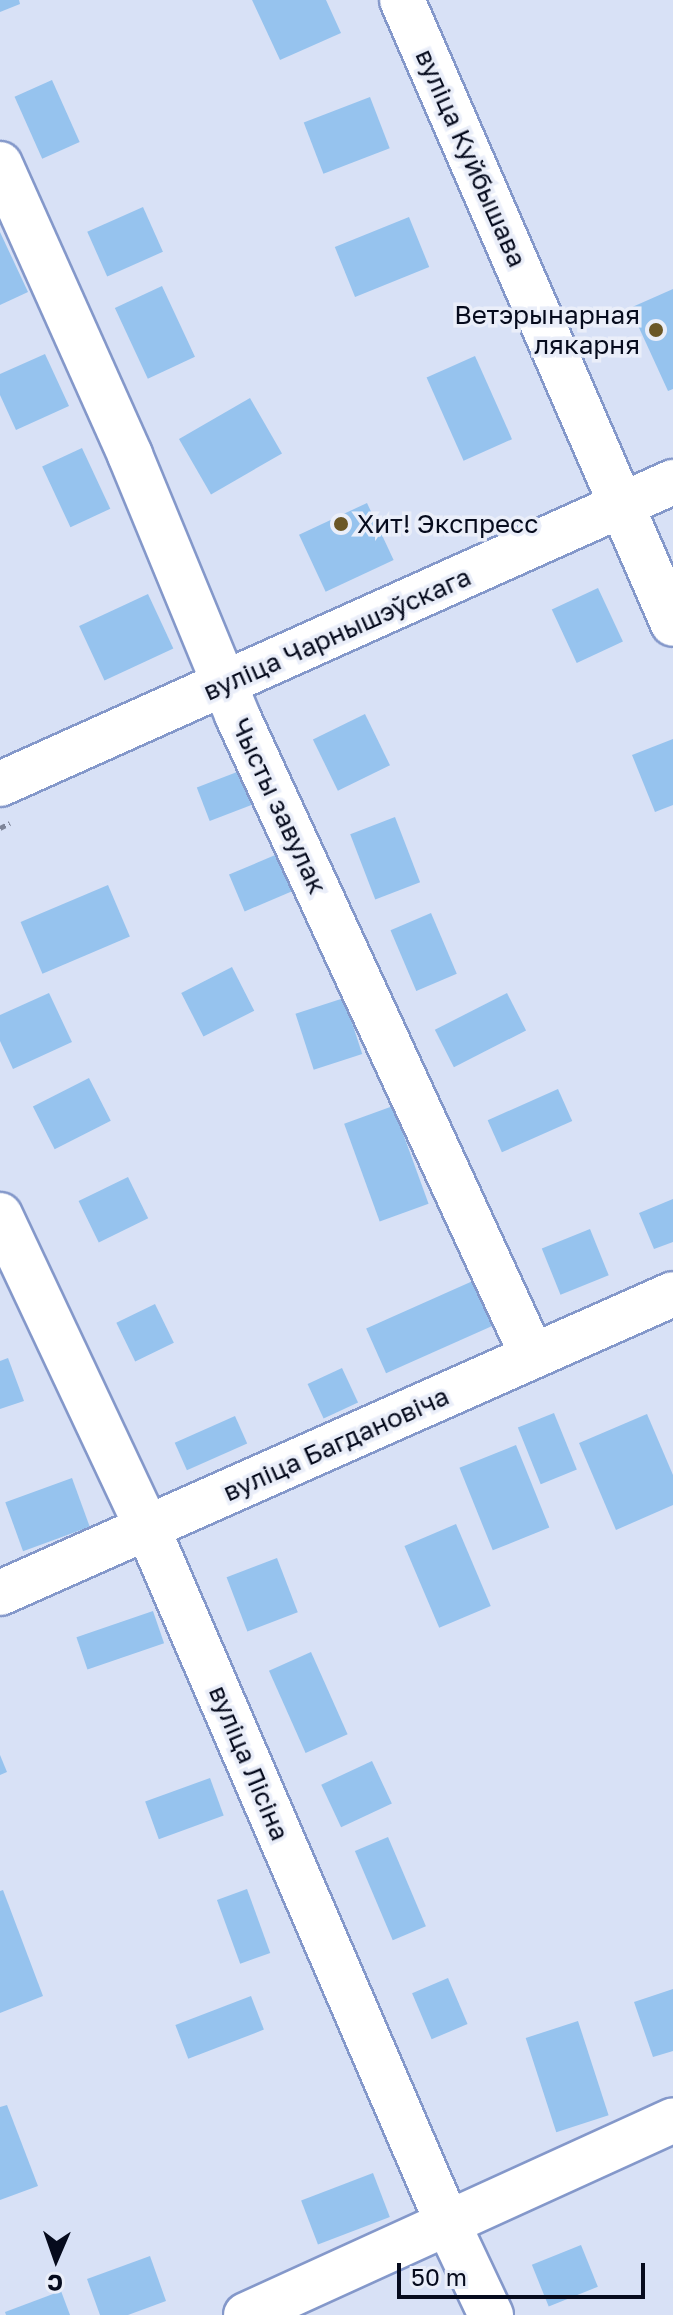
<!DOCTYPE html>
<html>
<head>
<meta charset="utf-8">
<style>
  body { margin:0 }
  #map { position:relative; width:673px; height:2315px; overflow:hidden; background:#d8e1f6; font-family:"Golos Text",sans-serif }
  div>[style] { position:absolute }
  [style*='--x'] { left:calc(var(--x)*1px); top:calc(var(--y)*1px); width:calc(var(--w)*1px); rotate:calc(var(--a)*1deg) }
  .building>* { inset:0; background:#96c3ee; transform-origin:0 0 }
  .path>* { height:5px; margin-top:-2.5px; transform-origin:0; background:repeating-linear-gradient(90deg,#7e8599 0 6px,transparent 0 10px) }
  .roads { filter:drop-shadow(2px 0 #8498ca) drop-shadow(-2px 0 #8498ca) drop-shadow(0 2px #8498ca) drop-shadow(0 -2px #8498ca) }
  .minor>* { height:44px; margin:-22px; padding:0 22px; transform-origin:22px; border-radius:22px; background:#fff }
  .major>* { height:44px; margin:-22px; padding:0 22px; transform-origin:22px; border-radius:22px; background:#fff }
  .dots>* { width:22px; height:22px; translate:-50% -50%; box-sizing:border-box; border:4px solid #eaeef9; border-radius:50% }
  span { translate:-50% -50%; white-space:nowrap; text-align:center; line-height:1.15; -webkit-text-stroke:7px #eaeef9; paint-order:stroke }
  .street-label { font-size:26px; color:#060b1d }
  .poi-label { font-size:26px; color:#060b1d }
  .right { translate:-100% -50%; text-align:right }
  .left { translate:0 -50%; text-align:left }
  .north { position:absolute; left:16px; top:2219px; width:80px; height:80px; -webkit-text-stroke:6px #eaeef9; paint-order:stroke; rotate:182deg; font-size:22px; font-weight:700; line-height:32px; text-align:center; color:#060b1d }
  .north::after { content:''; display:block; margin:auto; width:28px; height:36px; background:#060b1d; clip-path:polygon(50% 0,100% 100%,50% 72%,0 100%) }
  .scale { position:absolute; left:397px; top:2263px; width:248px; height:36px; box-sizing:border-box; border:4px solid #060b1d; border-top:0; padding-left:10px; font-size:24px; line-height:28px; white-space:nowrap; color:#060b1d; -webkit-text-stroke:6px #eaeef9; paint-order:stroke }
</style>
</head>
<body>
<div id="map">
  <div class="building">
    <i style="clip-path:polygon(0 0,19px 0,20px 4px,0 12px)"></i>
    <i style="clip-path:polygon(252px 0,326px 0,341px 33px,280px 60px)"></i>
    <i style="left:52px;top:80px;width:68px;height:41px;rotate:66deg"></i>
    <i style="left:370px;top:97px;width:55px;height:71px;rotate:69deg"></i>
    <i style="left:143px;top:207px;width:49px;height:61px;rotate:66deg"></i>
    <i style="left:409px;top:217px;width:54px;height:80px;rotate:68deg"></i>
    <i style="clip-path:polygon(0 232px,28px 292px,0 305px)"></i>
    <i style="left:162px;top:286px;width:78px;height:52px;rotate:65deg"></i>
    <i style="clip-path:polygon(673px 289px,673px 389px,668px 391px,630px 308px)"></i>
    <i style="clip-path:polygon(45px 354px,69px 406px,16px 430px,0 395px,0 374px)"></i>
    <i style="left:475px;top:356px;width:91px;height:53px;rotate:66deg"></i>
    <i style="left:250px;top:398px;width:64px;height:82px;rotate:60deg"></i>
    <i style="left:82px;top:448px;width:67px;height:44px;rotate:65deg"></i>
    <i style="left:367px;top:503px;width:63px;height:75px;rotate:65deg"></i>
    <i style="left:598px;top:588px;width:59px;height:51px;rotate:65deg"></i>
    <i style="left:148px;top:594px;width:60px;height:76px;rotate:65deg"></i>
    <i style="left:365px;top:714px;width:57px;height:58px;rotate:64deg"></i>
    <i style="clip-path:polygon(673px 739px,673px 805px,655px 812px,632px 755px)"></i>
    <i style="left:250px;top:767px;width:36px;height:57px;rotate:69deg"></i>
    <i style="left:395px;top:817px;width:70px;height:48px;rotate:69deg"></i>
    <i style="left:287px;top:850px;width:40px;height:63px;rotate:67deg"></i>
    <i style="left:108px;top:885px;width:56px;height:95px;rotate:67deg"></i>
    <i style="left:431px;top:913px;width:66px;height:44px;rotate:67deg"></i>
    <i style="left:232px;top:967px;width:49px;height:57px;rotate:63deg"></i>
    <i style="clip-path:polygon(49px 993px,72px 1042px,13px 1069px,0 1041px,0 1015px)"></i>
    <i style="left:507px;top:993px;width:42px;height:81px;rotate:63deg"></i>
    <i style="left:344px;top:998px;width:59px;height:51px;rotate:72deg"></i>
    <i style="left:89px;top:1078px;width:48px;height:63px;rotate:63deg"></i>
    <i style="left:558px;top:1089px;width:35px;height:77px;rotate:66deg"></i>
    <i style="left:393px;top:1106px;width:104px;height:52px;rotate:70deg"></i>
    <i style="left:128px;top:1177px;width:46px;height:55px;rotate:64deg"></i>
    <i style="clip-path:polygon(673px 1199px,673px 1242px,654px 1249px,639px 1213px)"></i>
    <i style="left:590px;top:1229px;width:50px;height:52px;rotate:68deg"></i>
    <i style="left:484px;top:1276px;width:49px;height:129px;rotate:66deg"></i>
    <i style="left:155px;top:1304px;width:43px;height:43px;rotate:64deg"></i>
    <i style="clip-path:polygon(8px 1358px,24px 1401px,0 1409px,0 1361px)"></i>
    <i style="left:342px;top:1368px;width:38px;height:38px;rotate:65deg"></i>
    <i style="left:554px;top:1413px;width:61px;height:39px;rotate:68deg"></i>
    <i style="clip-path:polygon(647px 1414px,673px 1475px,673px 1505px,616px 1530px,579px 1443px)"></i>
    <i style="left:235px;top:1416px;width:30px;height:66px;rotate:66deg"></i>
    <i style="left:516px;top:1445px;width:89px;height:61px;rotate:68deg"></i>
    <i style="left:72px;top:1478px;width:52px;height:71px;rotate:70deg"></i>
    <i style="left:456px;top:1524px;width:89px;height:56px;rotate:67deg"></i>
    <i style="left:277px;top:1558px;width:58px;height:54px;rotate:69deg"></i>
    <i style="left:153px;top:1611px;width:34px;height:81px;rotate:71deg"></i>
    <i style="left:311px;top:1652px;width:90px;height:46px;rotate:66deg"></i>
    <i style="clip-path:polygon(0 1755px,7px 1772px,0 1775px)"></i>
    <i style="left:372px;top:1761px;width:47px;height:56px;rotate:65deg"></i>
    <i style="left:210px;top:1778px;width:40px;height:69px;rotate:70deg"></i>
    <i style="left:388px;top:1837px;width:97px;height:36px;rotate:67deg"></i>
    <i style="left:247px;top:1889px;width:68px;height:32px;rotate:70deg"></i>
    <i style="clip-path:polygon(3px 1890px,43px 1996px,0 2013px,0 1891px)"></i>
    <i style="left:448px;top:1978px;width:50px;height:39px;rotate:67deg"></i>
    <i style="clip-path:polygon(673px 1989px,673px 2051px,653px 2057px,634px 2002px)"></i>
    <i style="left:251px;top:1996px;width:36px;height:81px;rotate:69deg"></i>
    <i style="left:578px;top:2021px;width:99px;height:55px;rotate:72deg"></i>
    <i style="clip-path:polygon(7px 2105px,38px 2186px,0 2200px,0 2107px)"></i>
    <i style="left:373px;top:2173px;width:47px;height:77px;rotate:69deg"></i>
    <i style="left:581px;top:2245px;width:45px;height:53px;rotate:68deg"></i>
    <i style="clip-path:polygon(150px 2256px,166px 2301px,128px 2315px,100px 2315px,87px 2279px)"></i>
    <i style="clip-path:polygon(61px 2291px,70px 2315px,6px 2315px,5px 2312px)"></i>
  </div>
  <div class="path">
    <i style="--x:0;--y:828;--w:11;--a:-27"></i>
  </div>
  <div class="roads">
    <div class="minor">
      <i style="--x:402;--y:0;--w:680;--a:66.52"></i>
      <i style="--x:0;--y:164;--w:319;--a:65.9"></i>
      <i style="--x:130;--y:455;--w:281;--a:67.6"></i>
      <i style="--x:237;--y:715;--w:705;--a:65.25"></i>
      <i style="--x:0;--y:1215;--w:347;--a:64.8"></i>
      <i style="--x:148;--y:1529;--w:755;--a:66.66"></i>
      <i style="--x:447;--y:2222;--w:103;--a:64.7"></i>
      <i style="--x:0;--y:1593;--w:736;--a:-23.95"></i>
      <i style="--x:246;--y:2315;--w:469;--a:-24.5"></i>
    </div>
    <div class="major">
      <i style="--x:0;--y:784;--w:738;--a:-24.17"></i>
    </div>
  </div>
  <div class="dots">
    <i style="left:656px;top:330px;background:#6b5726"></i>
    <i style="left:341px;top:524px;background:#6b5726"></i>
  </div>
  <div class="street-label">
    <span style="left:471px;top:158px;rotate:66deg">вуліца Куйбышава</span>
    <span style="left:337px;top:634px;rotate:-24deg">вуліца Чарнышэўскага</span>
    <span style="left:279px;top:806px;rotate:65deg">Чысты завулак</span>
    <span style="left:336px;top:1444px;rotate:-24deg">вуліца Багдановіча</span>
    <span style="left:249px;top:1763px;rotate:67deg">вуліца Лісіна</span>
  </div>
  <div class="poi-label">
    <span class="right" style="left:640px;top:330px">Ветэрынарная<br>лякарня</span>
    <span class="left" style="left:357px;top:524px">Хит! Экспресс</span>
  </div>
  <div class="north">С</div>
  <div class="scale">50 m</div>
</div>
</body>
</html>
